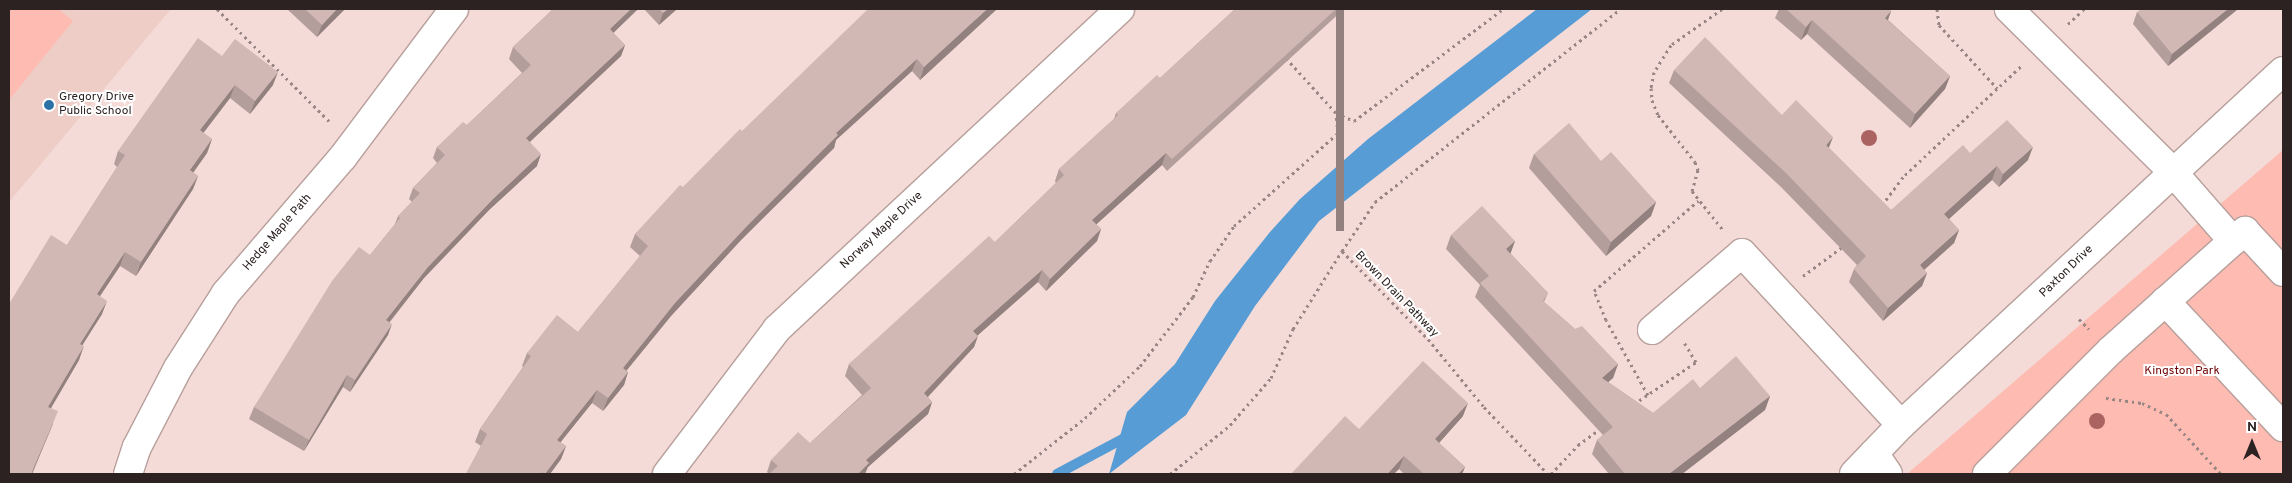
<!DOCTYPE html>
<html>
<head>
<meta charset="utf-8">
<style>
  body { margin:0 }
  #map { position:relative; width:2292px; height:483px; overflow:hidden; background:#f4dbd7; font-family:Overpass,sans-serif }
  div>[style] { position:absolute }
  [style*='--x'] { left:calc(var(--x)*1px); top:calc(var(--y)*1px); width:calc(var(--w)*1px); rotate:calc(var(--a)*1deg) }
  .built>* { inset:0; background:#eecdc7 }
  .green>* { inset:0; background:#fdbbb1 }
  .water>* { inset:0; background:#579cd4 }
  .stream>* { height:10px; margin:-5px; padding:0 5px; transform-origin:5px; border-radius:5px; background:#579cd4 }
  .path>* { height:3px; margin-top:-1.5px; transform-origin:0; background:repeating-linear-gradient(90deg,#998684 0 2.5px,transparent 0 6.5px) }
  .roads { filter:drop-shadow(1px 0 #b79f9b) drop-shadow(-1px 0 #b79f9b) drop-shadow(0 1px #b79f9b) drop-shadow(0 -1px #b79f9b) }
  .minor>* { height:28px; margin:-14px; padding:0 14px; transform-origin:14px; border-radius:14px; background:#fff }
  .trees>* { width:16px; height:16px; margin:-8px; border-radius:50%; background:#aa6361 }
  .wall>* { inset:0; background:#b49e9b }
  .shaded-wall>* { inset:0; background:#92817e; transform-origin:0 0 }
  .building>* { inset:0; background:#d1b8b4 }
  .dots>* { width:14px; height:14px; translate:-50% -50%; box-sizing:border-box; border:2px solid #fff; border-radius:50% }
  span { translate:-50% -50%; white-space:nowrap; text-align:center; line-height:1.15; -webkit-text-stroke:4px #fff; paint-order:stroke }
  .poi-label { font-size:12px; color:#2c2221 }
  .left { translate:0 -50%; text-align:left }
  .street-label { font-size:12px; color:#2c2221 }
  .park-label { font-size:12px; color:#6e0001 }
  .frame { position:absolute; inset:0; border:10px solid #2c2221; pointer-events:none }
  .north { position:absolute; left:2227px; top:418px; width:50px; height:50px; -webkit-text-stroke:4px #fff; paint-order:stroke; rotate:0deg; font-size:14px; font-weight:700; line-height:20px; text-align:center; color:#2c2221 }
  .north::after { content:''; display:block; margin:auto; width:18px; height:22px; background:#2c2221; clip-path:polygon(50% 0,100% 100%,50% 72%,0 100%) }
</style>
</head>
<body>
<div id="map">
  <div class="built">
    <i style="clip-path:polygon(9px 9px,171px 9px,9px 202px)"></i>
  </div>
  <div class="green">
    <i style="clip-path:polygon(9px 9px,58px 9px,73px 21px,9px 100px)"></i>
    <i style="clip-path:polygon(2283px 150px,2283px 474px,1907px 474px)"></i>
  </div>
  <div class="water">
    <i style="clip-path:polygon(1537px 9px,1592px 9px,1319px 221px,1255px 306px,1186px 415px,1109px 474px,1127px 412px,1175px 364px,1215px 301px,1270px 232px,1300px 199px,1368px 139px)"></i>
  </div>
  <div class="stream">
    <i style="--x:1057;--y:474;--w:83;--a:-28.1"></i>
  </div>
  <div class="path">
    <i style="--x:217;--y:9;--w:161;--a:45"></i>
    <i style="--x:1722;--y:9;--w:62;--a:144.8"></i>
    <i style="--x:1671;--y:45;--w:32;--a:122"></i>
    <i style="--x:1654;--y:72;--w:16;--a:101"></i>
    <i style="--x:1651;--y:88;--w:12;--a:85"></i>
    <i style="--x:1652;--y:100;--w:16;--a:68"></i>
    <i style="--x:1658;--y:115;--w:60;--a:51.8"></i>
    <i style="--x:1695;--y:162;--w:9;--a:69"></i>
    <i style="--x:1698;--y:170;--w:22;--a:106"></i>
    <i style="--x:1692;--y:191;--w:50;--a:51.5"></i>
    <i style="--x:1937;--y:9;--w:16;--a:83"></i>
    <i style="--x:1939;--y:25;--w:86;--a:47.4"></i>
    <i style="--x:2068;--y:24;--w:22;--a:-43"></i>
    <i style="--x:1286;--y:58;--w:74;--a:47.7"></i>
    <i style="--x:1882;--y:205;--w:38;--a:-53"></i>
    <i style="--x:1905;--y:175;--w:161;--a:-43.2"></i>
    <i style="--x:1342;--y:251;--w:59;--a:-56"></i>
    <i style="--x:1375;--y:202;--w:312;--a:-38.2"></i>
    <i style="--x:1803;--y:276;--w:49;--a:-36.6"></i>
    <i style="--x:2079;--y:319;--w:14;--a:45"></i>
    <i style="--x:1648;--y:395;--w:86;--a:-119.2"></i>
    <i style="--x:1606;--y:320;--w:31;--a:-112"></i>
    <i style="--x:1594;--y:291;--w:138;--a:-40.9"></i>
    <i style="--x:2106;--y:398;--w:36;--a:8"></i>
    <i style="--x:2142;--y:403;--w:26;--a:25"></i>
    <i style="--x:2166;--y:414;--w:81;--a:47.5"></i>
    <i style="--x:1634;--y:404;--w:75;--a:-34.1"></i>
    <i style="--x:1696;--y:362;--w:23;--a:-121"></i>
    <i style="--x:1014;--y:474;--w:90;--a:-38.3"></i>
    <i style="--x:1085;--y:418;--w:76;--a:-43.4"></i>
    <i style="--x:1140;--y:366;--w:87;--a:-52.5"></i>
    <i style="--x:1193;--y:297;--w:40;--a:-65"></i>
    <i style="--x:1210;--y:261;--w:42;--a:-55.6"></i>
    <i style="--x:1234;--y:226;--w:140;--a:-41.8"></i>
    <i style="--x:1338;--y:133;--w:20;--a:-96"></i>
    <i style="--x:1336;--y:113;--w:20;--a:24"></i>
    <i style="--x:1354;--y:121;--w:186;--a:-36.9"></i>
    <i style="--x:1170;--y:474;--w:77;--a:-39.2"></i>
    <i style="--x:1230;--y:425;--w:62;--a:-48.9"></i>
    <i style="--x:1271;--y:378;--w:54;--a:-65.8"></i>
    <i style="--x:1293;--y:329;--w:92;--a:-57.9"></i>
    <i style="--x:1342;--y:251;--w:123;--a:45.7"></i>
    <i style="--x:1428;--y:339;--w:88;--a:50.5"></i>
    <i style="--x:1484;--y:407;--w:93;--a:46.3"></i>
    <i style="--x:1551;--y:474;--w:40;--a:-47"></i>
    <i style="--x:1578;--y:445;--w:29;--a:-36"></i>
  </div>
  <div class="roads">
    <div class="minor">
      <i style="--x:2233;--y:241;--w:16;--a:-40"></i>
      <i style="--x:2245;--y:231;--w:56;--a:47.2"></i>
      <i style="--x:2165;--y:301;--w:173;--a:46.9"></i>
      <i style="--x:1652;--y:330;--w:118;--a:-40.5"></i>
      <i style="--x:1742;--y:253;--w:234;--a:47.2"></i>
      <i style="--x:1874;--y:453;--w:25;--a:56"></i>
      <i style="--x:128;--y:474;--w:28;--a:-72"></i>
      <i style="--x:137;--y:447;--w:89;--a:-62.6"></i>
      <i style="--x:178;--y:368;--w:89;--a:-57.4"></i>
      <i style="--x:226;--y:293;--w:179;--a:-49.3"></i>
      <i style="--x:343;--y:157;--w:185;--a:-53.1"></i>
      <i style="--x:667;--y:474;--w:182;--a:-52.8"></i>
      <i style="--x:777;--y:329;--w:469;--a:-43"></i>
      <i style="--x:1854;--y:474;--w:68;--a:-46.2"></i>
      <i style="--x:1901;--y:425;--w:521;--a:-42.82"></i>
      <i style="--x:1987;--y:474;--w:175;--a:-45"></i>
      <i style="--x:2111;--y:350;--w:164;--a:-41.8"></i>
      <i style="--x:2233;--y:241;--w:93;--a:-131.1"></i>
      <i style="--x:2172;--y:171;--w:230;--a:-135.2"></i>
    </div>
  </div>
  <div class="trees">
    <i style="left:1869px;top:138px"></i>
    <i style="left:2097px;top:421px"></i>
  </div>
  <div class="wall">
    <i style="clip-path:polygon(287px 9px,345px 9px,317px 37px)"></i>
    <i style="clip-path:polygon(553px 9px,638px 9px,613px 33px,625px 45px,621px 56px,530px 142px,537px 166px,489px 210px,424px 278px,390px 322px,388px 335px,350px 392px,343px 387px,304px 451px,249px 419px,254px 407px,370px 255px,395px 224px,398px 216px,412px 202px,409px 199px,413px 188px,437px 163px,433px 158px,437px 147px,467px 125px,522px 73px,509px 59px,513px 47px)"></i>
    <i style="clip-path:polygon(644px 9px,677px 9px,659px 25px)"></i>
    <i style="clip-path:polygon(997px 9px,920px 80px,912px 71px,836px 140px,834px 148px,741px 240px,671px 316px,626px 371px,628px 372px,624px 385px,603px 411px,592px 403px,560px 442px,566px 446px,561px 459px,550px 474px,466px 474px,481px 446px,475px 442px,480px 429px,523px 367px,522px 366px,527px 353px,578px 332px,640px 256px,630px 247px,635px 234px,742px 131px)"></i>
    <i style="clip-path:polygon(1235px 9px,1344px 9px,1167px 171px,1162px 165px,1096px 224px,1101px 229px,1097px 241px,1046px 291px,1038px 282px,978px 335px,974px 347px,928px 397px,932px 402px,928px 414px,868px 467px,769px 474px,767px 472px,771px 460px,810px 443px,862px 395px,845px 376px,849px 364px,995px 242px,1056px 183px,1055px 181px,1059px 169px,1114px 119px,1116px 113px,1160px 78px)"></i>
    <i style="clip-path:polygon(1779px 9px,1888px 9px,1891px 11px,1888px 20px,1950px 76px,1945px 89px,1910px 128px,1807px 34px,1801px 40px,1775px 18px)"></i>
    <i style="clip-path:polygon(2238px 9px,2168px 66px,2133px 24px,2137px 12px)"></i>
    <i style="clip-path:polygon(222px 56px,273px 85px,250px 114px,230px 98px,203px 133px,212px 139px,207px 153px,193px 173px,198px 176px,193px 189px,136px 276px,120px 266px,100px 296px,102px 314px,82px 345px,79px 360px,51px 408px,53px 424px,32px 474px,67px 245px,117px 167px,114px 164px,118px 151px)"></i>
    <i style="clip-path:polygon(1674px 70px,1782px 115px,1829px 148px,1891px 210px,1970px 153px,2028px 160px,1999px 187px,1992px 180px,1949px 219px,1959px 230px,1954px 243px,1924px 270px,1927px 273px,1922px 286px,1883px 321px,1849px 282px,1854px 269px,1857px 265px,1781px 187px,1669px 83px)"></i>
    <i style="clip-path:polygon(1534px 154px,1601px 161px,1656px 202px,1651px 216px,1606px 256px,1529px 168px)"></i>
    <i style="clip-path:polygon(1451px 235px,1515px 241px,1510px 253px,1548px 293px,1544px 302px,1575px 329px,1618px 364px,1613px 378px,1608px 382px,1653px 413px,1700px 388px,1770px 396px,1765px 410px,1682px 474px,1609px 474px,1592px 454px,1597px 440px,1603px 435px,1475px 297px,1480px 285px,1446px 249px)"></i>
    <i style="clip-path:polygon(1463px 416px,1439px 443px,1465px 467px,1462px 474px,1404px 474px,1359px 429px)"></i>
  </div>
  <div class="shaded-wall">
    <i style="clip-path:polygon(337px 9px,345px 9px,317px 37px,322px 25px)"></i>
    <i style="clip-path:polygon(631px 9px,638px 9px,605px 41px,610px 29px)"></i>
    <i style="clip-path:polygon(668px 9px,677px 9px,659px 25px,663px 13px)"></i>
    <i style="clip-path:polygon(987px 9px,997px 9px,920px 80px,924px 67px)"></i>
    <i style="left:1336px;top:9px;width:8px;height:222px"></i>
    <i style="clip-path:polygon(2228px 9px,2238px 9px,2168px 66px,2172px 54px)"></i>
    <i style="clip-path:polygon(1891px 11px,1886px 25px,1885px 18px)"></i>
    <i style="clip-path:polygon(1812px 20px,1807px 34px,1801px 40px,1806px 27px)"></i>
    <i style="clip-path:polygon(625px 45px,621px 56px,522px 149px,526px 138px)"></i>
    <i style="clip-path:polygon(917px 59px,912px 71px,836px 140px,834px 148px,741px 240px,671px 316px,618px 381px,623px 368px,675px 303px,746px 227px,836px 133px)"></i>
    <i style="clip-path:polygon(278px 72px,273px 85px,250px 114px,255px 101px)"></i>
    <i style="clip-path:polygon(1950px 76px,1945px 89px,1910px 128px,1915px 114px)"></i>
    <i style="clip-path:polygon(235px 85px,230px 98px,195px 144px,200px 130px)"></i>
    <i style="clip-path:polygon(1833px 137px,1828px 150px,1826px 145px)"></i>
    <i style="clip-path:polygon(212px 139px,207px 153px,185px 184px,190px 170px)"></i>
    <i style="clip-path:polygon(2033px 147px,2028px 160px,1999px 187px,2003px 174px)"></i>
    <i style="clip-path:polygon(1166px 153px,1162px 165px,1088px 232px,1092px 220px)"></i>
    <i style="clip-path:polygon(541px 154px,537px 166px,489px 210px,424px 278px,382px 331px,386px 320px,428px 267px,493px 199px)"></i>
    <i style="clip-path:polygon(1997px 166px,1992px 180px,1940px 227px,1944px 214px)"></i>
    <i style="clip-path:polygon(198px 176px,193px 189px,136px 276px,141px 262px)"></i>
    <i style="clip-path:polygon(1656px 202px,1651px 216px,1606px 256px,1611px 242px)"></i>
    <i style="clip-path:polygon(1101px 229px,1097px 241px,1046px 291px,1050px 279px)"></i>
    <i style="clip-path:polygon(1959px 230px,1954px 243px,1915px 278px,1920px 265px)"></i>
    <i style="clip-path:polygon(1515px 241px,1510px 255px,1506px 249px)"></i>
    <i style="clip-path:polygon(125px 252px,120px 266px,92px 308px,97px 294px)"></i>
    <i style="clip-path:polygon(1042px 270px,1038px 282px,969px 343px,973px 331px)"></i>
    <i style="clip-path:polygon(1927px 273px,1922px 286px,1883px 321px,1888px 308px)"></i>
    <i style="clip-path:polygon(107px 301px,102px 314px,75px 357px,80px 344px)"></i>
    <i style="clip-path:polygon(392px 324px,388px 335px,350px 392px,355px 380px)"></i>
    <i style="clip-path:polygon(978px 336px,974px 347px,920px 405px,924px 393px)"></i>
    <i style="clip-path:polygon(84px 346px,79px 360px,44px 420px,48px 407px)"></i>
    <i style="clip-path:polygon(1618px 364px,1613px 378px,1597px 392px,1602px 378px)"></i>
    <i style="clip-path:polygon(628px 372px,624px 385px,603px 411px,608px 398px)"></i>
    <i style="clip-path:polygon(347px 375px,343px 387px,304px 451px,309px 440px)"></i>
    <i style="clip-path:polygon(597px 390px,592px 403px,552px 453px,557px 440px)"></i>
    <i style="clip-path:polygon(1770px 396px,1765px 410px,1682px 474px,1669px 474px)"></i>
    <i style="clip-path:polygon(932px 402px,928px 414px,868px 467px,865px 474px,858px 474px,866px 460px)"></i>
    <i style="clip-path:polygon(1468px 403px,1463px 416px,1430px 453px,1435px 439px)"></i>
    <i style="clip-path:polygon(58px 411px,32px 474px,31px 474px)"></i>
    <i style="clip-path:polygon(566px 446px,561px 459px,550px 474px,545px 474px)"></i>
    <i style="clip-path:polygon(1404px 456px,1399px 469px,1394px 474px,1387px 474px)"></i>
    <i style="clip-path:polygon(1465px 467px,1462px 474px,1458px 474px)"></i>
  </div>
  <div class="building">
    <i style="clip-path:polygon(305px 9px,337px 9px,322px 25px)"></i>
    <i style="clip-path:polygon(553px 9px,631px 9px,610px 29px,625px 45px,526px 138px,541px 154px,493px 199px,428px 267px,386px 320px,392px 324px,355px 380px,347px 375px,309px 440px,254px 407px,332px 281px,359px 247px,370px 255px,400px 218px,398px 216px,420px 193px,413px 188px,445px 155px,437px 147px,463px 122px,467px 125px,531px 65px,513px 47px)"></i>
    <i style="clip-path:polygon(659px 9px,668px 9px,663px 13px)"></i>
    <i style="clip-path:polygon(868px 9px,987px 9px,924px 67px,917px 59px,836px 133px,838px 135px,746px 227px,675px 303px,623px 368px,628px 372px,608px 398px,597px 390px,557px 440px,566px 446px,545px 474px,542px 472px,540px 474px,466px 474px,487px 434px,480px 429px,531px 356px,527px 353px,557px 315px,578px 332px,648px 246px,635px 234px,680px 185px,683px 187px,740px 129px,742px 131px)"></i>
    <i style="clip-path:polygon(1235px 9px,1336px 9px,1172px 159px,1166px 153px,1092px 220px,1101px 229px,1050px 279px,1042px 270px,973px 331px,978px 336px,924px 393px,932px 402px,866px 460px,869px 463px,858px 474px,769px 474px,778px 466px,771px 460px,798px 432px,810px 443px,871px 388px,849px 364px,989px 236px,995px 242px,1064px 175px,1059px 169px,1118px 115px,1116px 113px,1157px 75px,1160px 78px)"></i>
    <i style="clip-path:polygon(1786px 9px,1888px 9px,1891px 11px,1885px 18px,1950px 76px,1915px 114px,1812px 20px,1806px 27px)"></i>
    <i style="clip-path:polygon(2141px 9px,2228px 9px,2172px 54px,2137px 12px)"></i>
    <i style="clip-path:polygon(1705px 37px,1782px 115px,1796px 100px,1833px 137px,1826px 145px,1891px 210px,1963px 145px,1970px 153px,2007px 120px,2033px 147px,2003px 174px,1997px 166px,1944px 214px,1959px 230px,1920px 265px,1927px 273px,1888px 308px,1854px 269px,1866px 256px,1786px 173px,1674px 70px)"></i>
    <i style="clip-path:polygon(198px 38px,222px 56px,235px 39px,278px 72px,255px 101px,235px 85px,200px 130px,212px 139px,190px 170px,198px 176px,141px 262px,125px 252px,97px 294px,107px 301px,80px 344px,84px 346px,48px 407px,58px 411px,31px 474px,9px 474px,9px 304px,51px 235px,67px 245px,125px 155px,118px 151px)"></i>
    <i style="clip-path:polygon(1569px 123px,1601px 161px,1611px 152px,1656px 202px,1611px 242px,1534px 154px)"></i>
    <i style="clip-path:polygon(1482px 206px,1515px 241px,1506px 249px,1548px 293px,1543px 301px,1575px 329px,1582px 326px,1618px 364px,1602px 378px,1653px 413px,1693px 379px,1700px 388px,1736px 356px,1770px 396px,1669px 474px,1625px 474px,1597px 440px,1613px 427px,1480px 283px,1489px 276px,1451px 235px)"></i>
    <i style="clip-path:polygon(1423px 361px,1468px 403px,1435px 439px,1465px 467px,1458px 474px,1424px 474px,1404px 456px,1387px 474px,1291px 474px,1345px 416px,1359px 429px)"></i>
  </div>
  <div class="dots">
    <i style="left:49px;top:105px;background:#2d72a7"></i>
  </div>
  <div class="poi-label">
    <span class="left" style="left:59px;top:105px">Gregory Drive<br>Public School</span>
  </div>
  <div class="street-label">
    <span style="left:882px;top:231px;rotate:-43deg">Norway Maple Drive</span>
    <span style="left:278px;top:233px;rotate:-49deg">Hedge Maple Path</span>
    <span style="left:2067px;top:272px;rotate:-44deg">Paxton Drive</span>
    <span style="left:1396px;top:295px;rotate:46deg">Brown Drain Pathway</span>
  </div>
  <div class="park-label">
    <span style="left:2182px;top:372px">Kingston Park</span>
  </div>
  <div class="frame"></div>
  <div class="north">N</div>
</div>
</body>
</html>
